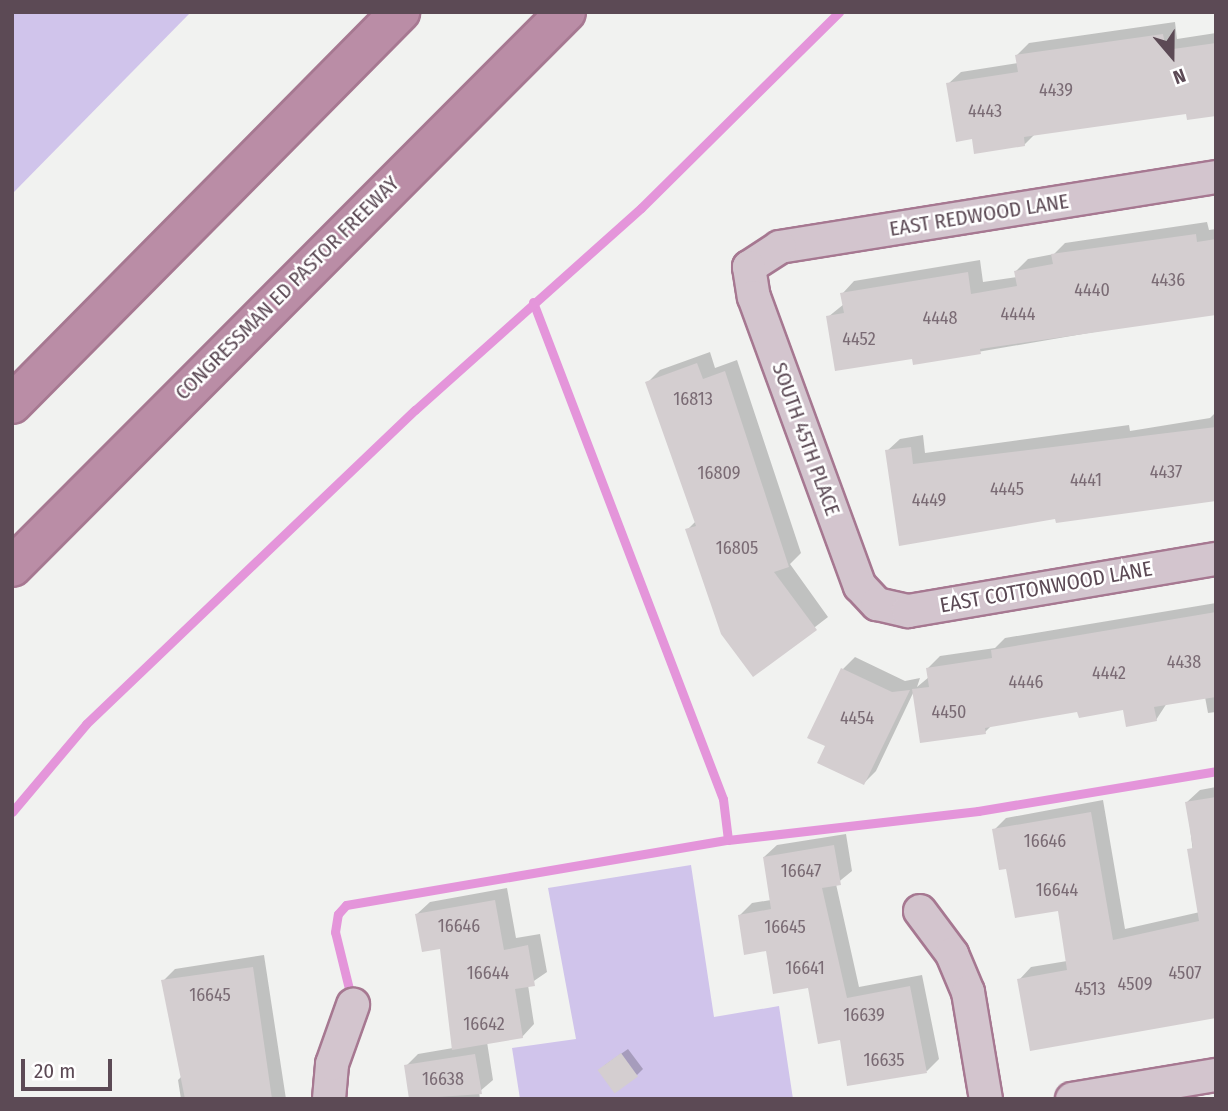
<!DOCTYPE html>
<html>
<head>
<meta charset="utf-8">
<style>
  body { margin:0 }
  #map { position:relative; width:1228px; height:1111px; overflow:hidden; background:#f1f2f0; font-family:"Fira Sans Condensed",sans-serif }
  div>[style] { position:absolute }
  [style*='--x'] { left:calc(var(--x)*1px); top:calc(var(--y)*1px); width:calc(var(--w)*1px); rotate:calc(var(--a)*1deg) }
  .green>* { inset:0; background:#d0c4eb }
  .shadow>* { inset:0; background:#0003 }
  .stream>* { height:9px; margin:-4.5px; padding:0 4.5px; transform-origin:4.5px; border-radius:4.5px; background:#e495da }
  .building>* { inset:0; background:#d4ced0; transform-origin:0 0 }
  .roads { filter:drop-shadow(2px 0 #a67891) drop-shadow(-2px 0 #a67891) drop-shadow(0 2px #a67891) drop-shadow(0 -2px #a67891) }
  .minor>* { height:32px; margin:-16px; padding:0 16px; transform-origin:16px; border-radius:16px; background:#d3c5ce }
  .motorway>* { height:38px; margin:-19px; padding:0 19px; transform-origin:19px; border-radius:19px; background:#ba8da6 }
  span { translate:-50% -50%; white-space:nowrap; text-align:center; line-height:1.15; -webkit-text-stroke:5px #fff; paint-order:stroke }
  .number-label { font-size:18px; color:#7a6b74 }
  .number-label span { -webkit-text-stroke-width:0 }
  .street-label { font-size:21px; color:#5c4a55 }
  .frame { position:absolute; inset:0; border:14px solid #5c4a55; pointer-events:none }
  .north { position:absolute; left:1137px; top:21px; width:70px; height:70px; -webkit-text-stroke:5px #fff; paint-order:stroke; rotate:160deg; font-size:19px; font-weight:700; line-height:28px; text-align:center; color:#5c4a55 }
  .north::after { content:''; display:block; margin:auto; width:24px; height:32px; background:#5c4a55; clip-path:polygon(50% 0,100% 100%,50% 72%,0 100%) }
  .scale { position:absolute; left:21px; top:1059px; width:91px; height:32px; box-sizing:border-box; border:4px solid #5c4a55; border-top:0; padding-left:9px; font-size:21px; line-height:24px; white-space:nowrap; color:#5c4a55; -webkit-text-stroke:5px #fff; paint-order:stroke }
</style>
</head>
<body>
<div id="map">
  <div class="green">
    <i style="clip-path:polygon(12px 12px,191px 12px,12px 194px)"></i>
    <i style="clip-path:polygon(691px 865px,714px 1017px,779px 1006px,793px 1099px,520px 1099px,512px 1048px,576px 1039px,548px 888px)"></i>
  </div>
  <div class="shadow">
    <i style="clip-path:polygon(1175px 22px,1177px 39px,1216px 33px,1216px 115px,1188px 112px,1035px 134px,1024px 145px,973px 137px,948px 84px,961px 72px,1018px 63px,1017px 55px,1029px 43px)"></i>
    <i style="clip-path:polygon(1207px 222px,1209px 230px,1216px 229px,1216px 311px,914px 363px,913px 357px,828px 317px,844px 304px,842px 294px,854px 281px,980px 260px,983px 282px,1017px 277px,1016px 271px,1028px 259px,1054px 254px,1065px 243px)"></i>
    <i style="clip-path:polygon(710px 352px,715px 368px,737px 360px,801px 553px,790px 564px,828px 617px,753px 675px,687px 530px,696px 521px,647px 383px,660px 370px)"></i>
    <i style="clip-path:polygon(1216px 412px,1216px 499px,1057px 517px,900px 544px,887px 451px,900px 439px,923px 435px,925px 453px,1129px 425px,1130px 431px,1210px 418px)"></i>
    <i style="clip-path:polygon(1216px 603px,1216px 712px,1208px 713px,1205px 697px,1167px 703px,1156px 720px,1124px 708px,1079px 710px,992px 725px,985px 732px,914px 691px,876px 771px,864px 783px,827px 746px,843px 669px,855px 657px,905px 681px,920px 678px,917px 687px,929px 677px,928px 668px,940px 656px,995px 648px,1005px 638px)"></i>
    <i style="clip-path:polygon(1216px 787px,1216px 1017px,1019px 980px,1031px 967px,1067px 961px,1059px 908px,1007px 867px,994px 830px,1006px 818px,1103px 800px,1125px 929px,1200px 912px,1187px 802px,1200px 790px)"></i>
    <i style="clip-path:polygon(846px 834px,852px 871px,836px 884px,859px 987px,922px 975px,939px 1059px,927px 1071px,841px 1038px,810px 986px,767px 949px,740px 915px,752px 903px,771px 900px,764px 857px,777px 845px)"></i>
    <i style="clip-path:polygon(507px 888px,516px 938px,540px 934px,547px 972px,528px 985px,534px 1024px,522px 1037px,487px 1042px,493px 1080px,479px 1092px,480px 1099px,411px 1099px,406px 1066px,418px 1054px,453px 1048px,441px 947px,417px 914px,430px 902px)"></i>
    <i style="clip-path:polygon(264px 955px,286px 1099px,181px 1099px,178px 1080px,183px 1075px,163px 981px,175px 969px)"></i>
    <i style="clip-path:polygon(628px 1049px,643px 1069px,637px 1075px,605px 1065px)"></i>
  </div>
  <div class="stream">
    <i style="--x:533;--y:302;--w:532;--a:69.08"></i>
    <i style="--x:723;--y:799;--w:41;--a:83"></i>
    <i style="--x:12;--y:812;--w:115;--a:-49.9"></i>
    <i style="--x:86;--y:724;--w:455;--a:-43.7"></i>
    <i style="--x:415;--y:410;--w:303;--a:-41.8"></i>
    <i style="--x:641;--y:208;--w:279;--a:-44.7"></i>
    <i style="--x:352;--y:1001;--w:71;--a:-103.8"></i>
    <i style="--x:335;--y:932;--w:18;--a:-81"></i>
    <i style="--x:338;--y:914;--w:12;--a:-48"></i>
    <i style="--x:346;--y:905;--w:387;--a:-9.7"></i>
    <i style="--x:728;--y:840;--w:252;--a:-6.6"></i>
    <i style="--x:978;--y:811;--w:241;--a:-9.5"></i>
  </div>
  <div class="building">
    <i style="clip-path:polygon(1163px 34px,1166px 50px,1216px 43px,1216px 116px,1187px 120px,1186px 114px,1024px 137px,1025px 146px,974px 154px,972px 139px,956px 142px,946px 83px,1018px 72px,1015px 55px)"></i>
    <i style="clip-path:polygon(1196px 234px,1197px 242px,1216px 239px,1216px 315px,980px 349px,981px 354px,913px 365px,912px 359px,835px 371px,826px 316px,844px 313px,840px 293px,968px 272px,971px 294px,1017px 286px,1014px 271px,1053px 264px,1051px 254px)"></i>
    <i style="clip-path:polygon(697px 363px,703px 379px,725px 371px,789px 567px,774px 572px,817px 630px,753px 677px,721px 634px,685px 529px,696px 526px,645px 382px)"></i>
    <i style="clip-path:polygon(1216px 427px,1216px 501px,1056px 523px,1055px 519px,899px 546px,885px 450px,911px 447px,913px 464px)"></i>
    <i style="clip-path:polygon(1216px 612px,1216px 697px,1154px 707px,1157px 721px,1126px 727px,1123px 710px,1079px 718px,1077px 712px,985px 728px,986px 734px,920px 743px,912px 689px,929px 687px,926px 668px,992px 658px,991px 650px)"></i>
    <i style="clip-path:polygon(841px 668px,892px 692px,910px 690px,864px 785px,817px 763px,825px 746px,807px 738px)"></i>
    <i style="clip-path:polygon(1216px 797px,1216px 1018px,1030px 1051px,1017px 979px,1067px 970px,1058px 911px,1015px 918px,1006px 869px,999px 870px,992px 829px,1091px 812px,1113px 940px,1199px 921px,1187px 849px,1193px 848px,1185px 802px)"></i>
    <i style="clip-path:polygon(834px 845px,841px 885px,822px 888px,847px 998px,910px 986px,927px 1073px,847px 1086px,840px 1040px,818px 1044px,808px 988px,773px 994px,766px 951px,744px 955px,738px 915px,771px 909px,763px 857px)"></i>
    <i style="clip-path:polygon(495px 900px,504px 950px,528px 945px,535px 986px,515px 989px,523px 1038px,452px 1050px,440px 949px,422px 952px,415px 914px)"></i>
    <i style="clip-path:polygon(253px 967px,272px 1099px,185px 1099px,161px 980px)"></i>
    <i style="left:621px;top:1053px;width:29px;height:29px;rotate:54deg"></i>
    <i style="clip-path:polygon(475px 1054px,482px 1094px,409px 1099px,404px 1065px)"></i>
  </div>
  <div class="roads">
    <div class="minor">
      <i style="--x:1216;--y:177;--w:442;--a:170.9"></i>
      <i style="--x:780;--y:247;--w:37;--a:147"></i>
      <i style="--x:749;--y:267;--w:30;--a:81"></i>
      <i style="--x:754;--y:297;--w:308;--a:69.9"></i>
      <i style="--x:860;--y:586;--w:25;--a:47"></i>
      <i style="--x:877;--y:604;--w:32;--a:13"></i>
      <i style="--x:908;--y:611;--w:312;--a:-9.6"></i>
      <i style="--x:920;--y:911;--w:54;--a:53.3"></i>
      <i style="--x:952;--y:954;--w:41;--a:67.2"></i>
      <i style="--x:968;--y:992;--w:109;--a:80.5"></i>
      <i style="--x:329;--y:1099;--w:35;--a:-85"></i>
      <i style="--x:332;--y:1064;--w:63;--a:-70.4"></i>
      <i style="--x:1072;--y:1099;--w:146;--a:-9.5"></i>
    </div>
    <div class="motorway">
      <i style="--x:12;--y:404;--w:552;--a:-45.29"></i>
      <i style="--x:12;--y:567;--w:784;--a:-45.05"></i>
    </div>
  </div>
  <div class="number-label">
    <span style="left:1056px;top:90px">4439</span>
    <span style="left:985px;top:111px">4443</span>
    <span style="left:1168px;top:280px">4436</span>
    <span style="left:1092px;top:290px">4440</span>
    <span style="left:1018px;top:314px">4444</span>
    <span style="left:940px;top:318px">4448</span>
    <span style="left:859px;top:339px">4452</span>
    <span style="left:693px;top:399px">16813</span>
    <span style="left:1166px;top:472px">4437</span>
    <span style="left:719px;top:473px">16809</span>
    <span style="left:1086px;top:480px">4441</span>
    <span style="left:1007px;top:489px">4445</span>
    <span style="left:929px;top:500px">4449</span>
    <span style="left:737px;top:548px">16805</span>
    <span style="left:1184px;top:662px">4438</span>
    <span style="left:1109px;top:673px">4442</span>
    <span style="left:1026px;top:682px">4446</span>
    <span style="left:949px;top:712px">4450</span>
    <span style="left:857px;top:718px">4454</span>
    <span style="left:1045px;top:841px">16646</span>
    <span style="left:801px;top:871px">16647</span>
    <span style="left:1057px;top:890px">16644</span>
    <span style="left:459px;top:926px">16646</span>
    <span style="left:785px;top:927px">16645</span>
    <span style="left:805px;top:968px">16641</span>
    <span style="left:488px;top:973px">16644</span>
    <span style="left:1185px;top:973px">4507</span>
    <span style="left:1135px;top:984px">4509</span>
    <span style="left:1090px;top:989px">4513</span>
    <span style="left:210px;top:995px">16645</span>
    <span style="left:864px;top:1015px">16639</span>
    <span style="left:484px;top:1024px">16642</span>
    <span style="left:884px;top:1060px">16635</span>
    <span style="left:443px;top:1079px">16638</span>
  </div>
  <div class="street-label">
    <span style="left:979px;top:215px;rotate:-9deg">EAST REDWOOD LANE</span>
    <span style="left:287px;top:288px;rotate:-45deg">CONGRESSMAN ED PASTOR FREEWAY</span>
    <span style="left:806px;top:439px;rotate:70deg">SOUTH 45TH PLACE</span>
    <span style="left:1046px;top:587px;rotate:-10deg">EAST COTTONWOOD LANE</span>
  </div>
  <div class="frame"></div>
  <div class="north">N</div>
  <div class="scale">20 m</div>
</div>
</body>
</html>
